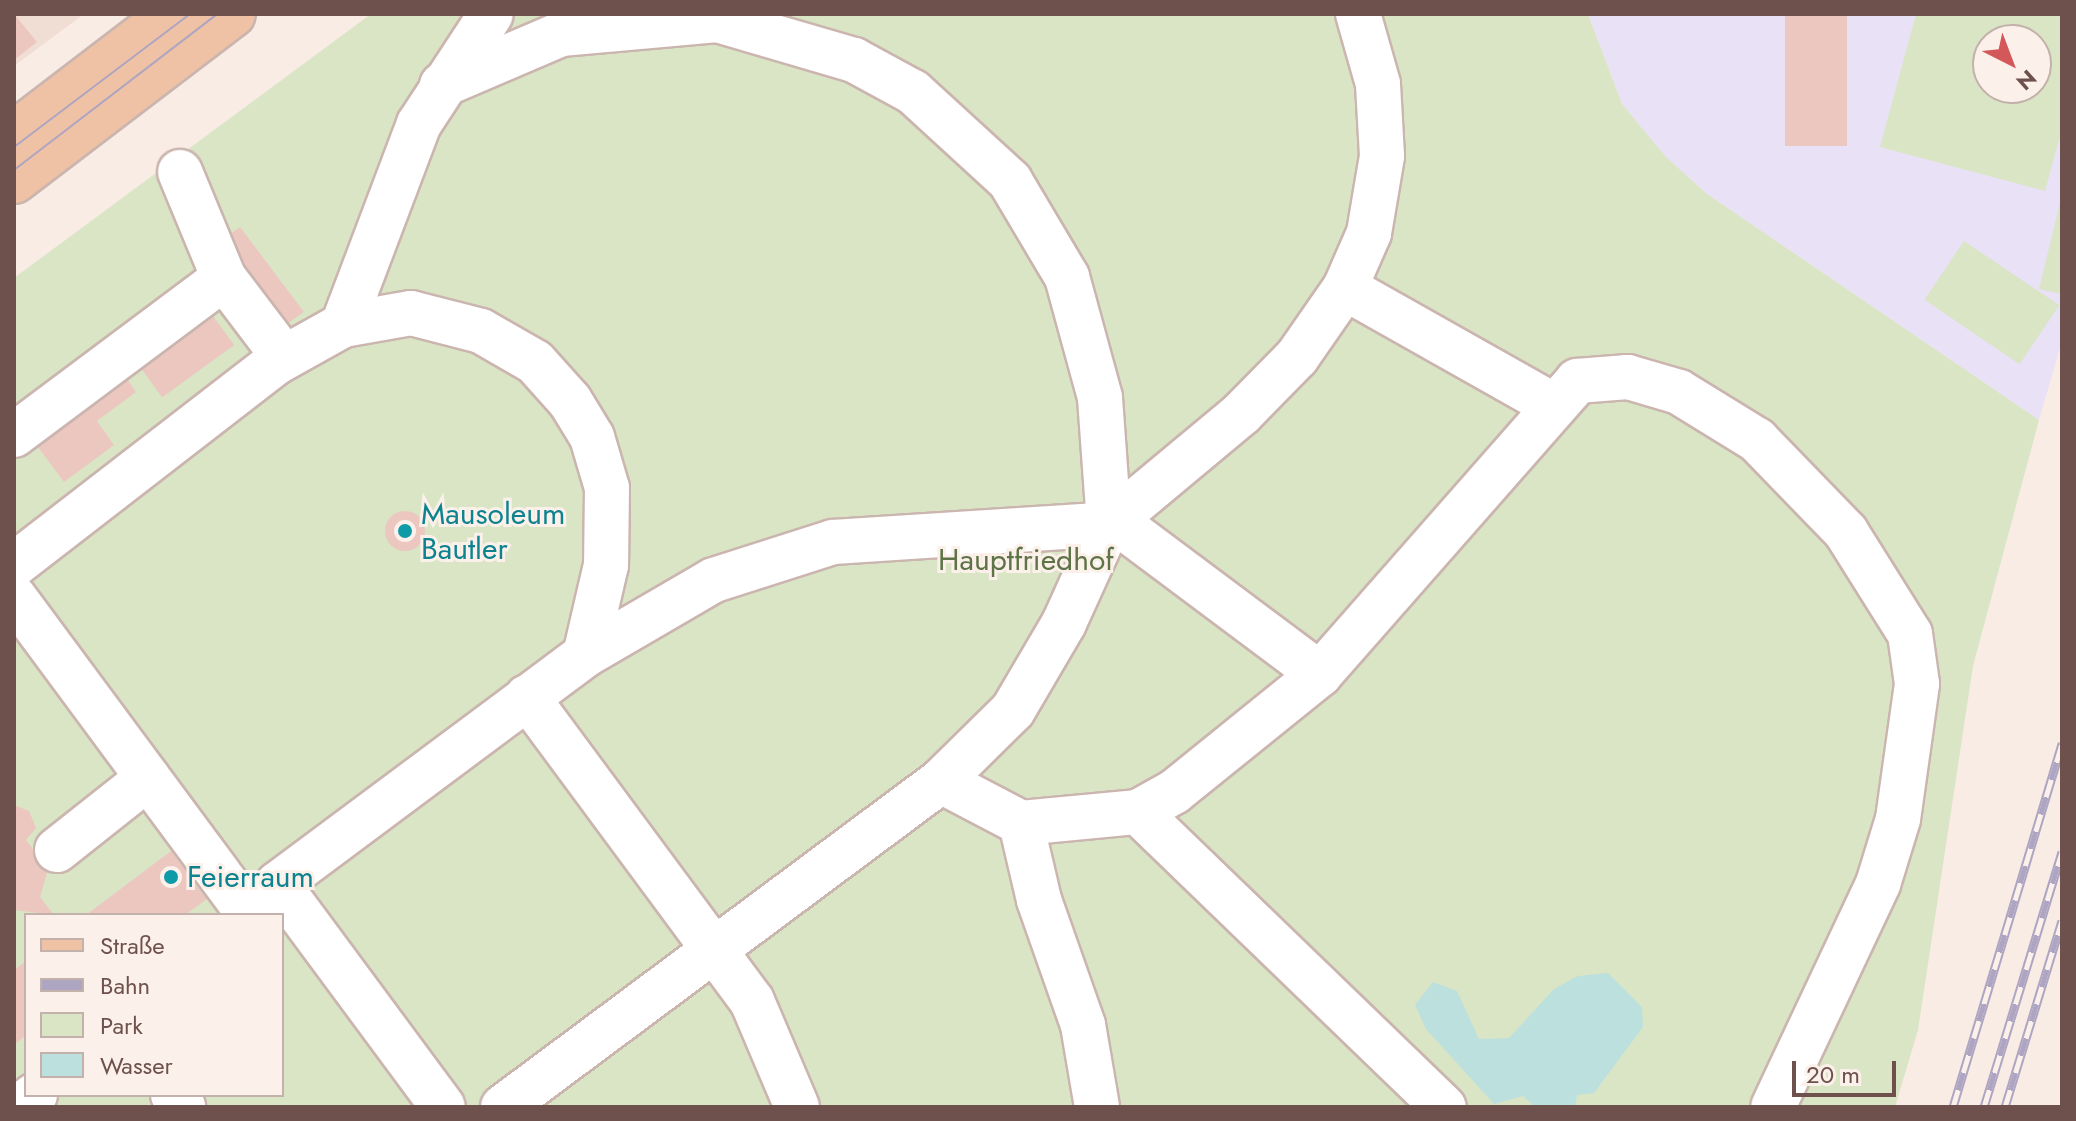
<!DOCTYPE html>
<html>
<head>
<meta charset="utf-8">
<style>
  body { margin:0 }
  #map { position:relative; width:2076px; height:1121px; overflow:hidden; background:#f9ece5; font-family:Jost,sans-serif }
  div>[style] { position:absolute }
  [style*='--x'] { left:calc(var(--x)*1px); top:calc(var(--y)*1px); width:calc(var(--w)*1px); rotate:calc(var(--a)*1deg) }
  .residential>* { inset:0; background:#f0ddd4 }
  .education>* { inset:0; background:#e9e1f5 }
  .green>* { inset:0; background:#d9e5c5; transform-origin:0 0 }
  .water>* { inset:0; background:#bce0dd }
  .building>* { inset:0; background:#ebc7c0; transform-origin:0 0 }
  .round { border-radius:50% }
  .roads { filter:drop-shadow(2px 0 #cbb5af) drop-shadow(-2px 0 #cbb5af) drop-shadow(0 2px #cbb5af) drop-shadow(0 -2px #cbb5af) }
  .minor>* { height:44px; margin:-22px; padding:0 22px; transform-origin:22px; border-radius:22px; background:#fff }
  .major>* { height:44px; margin:-22px; padding:0 22px; transform-origin:22px; border-radius:22px; background:#f0c2a5 }
  .tram>* { height:2px; margin:-1px; padding:0 1px; transform-origin:1px; border-radius:1px; background:#ada5c1 }
  .rail>* { height:9px; margin-top:-4.5px; transform-origin:0; background:repeating-linear-gradient(90deg,#fcf1ea 0 18px,#ada5c1 0 36px); box-sizing:border-box; border-block:2px solid #ada5c1 }
  .dots>* { width:22px; height:22px; translate:-50% -50%; box-sizing:border-box; border:4px solid #fcf1ea; border-radius:50% }
  span { translate:-50% -50%; white-space:nowrap; text-align:center; line-height:1.15; -webkit-text-stroke:6px #fcf1ea; paint-order:stroke }
  .culture-label { font-size:30px; color:#0d838f }
  .left { translate:0 -50%; text-align:left }
  .park-label { font-size:30px; color:#5e7347 }
  .frame { position:absolute; inset:0; border:16px solid #6e514d; pointer-events:none }
  .legend { position:absolute; left:24px; top:913px; width:260px; height:184px; box-sizing:border-box; background:#fcf1ea; border:2px solid #c3b1ab; margin:0; padding:10px 14px; list-style:none; font-size:24px; color:#6e514d }
  .legend li { display:flex; align-items:center; gap:16px; height:40px }
  .legend b { width:40px; border:2px solid #c3b1ab }
  .north { position:absolute; left:1972px; top:24px; width:80px; height:80px; box-sizing:border-box; background:#fcf1ea; border:2px solid #c3b1ab; border-radius:50%; rotate:138deg; font-size:22px; font-weight:700; line-height:32px; text-align:center; color:#6e514d }
  .north::after { content:''; display:block; margin:auto; width:28px; height:36px; background:#d4585a; clip-path:polygon(50% 0,100% 100%,50% 72%,0 100%) }
  .scale { position:absolute; left:1792px; top:1061px; width:104px; height:36px; box-sizing:border-box; border:4px solid #6e514d; border-top:0; padding-left:10px; font-size:24px; line-height:28px; white-space:nowrap; color:#6e514d; -webkit-text-stroke:6px #fcf1ea; paint-order:stroke }
</style>
</head>
<body>
<div id="map">
  <div class="residential">
    <i style="clip-path:polygon(14px 14px,84px 14px,14px 66px)"></i>
  </div>
  <div class="education">
    <i style="clip-path:polygon(evenodd,1588px 14px,2062px 14px,2062px 341px,2039px 420px,1707px 194px,1665px 156px,1622px 104px,1588px 14px,1988px 40px,2036px 40px,2036px 88px,1988px 88px,1988px 40px)"></i>
  </div>
  <div class="green">
    <i style="clip-path:polygon(evenodd,371px 14px,1588px 14px,1622px 104px,1665px 156px,1707px 194px,2039px 420px,1973px 666px,1918px 1030px,1895px 1107px,14px 1107px,14px 278px,371px 14px,26px 915px,282px 915px,282px 1095px,26px 1095px,26px 915px)"></i>
    <i style="clip-path:polygon(evenodd,1916px 14px,2062px 14px,2062px 129px,2045px 191px,1880px 147px,1916px 14px,1988px 40px,2036px 40px,2036px 88px,1988px 88px,1988px 40px)"></i>
    <i style="clip-path:polygon(2062px 195px,2062px 294px,2039px 289px)"></i>
    <i style="left:1964px;top:241px;width:115px;height:71px;rotate:34deg"></i>
  </div>
  <div class="water">
    <i style="clip-path:polygon(1608px 973px,1642px 1007px,1643px 1027px,1594px 1093px,1577px 1095px,1575px 1107px,1535px 1107px,1523px 1096px,1494px 1104px,1426px 1029px,1415px 1005px,1433px 982px,1457px 991px,1479px 1039px,1509px 1038px,1554px 989px,1578px 976px)"></i>
  </div>
  <div class="building">
    <i style="clip-path:polygon(14px 14px,37px 42px,14px 60px)"></i>
    <i style="left:1785px;top:14px;width:62px;height:132px"></i>
    <i style="left:240px;top:227px;width:106px;height:29px;rotate:53deg"></i>
    <i style="left:213px;top:316px;width:36px;height:89px;rotate:54deg"></i>
    <i style="clip-path:polygon(120px 369px,136px 392px,97px 421px,114px 445px,64px 482px,29px 435px)"></i>
    <i class="round" style="left:385px;top:511px;width:40px;height:40px"></i>
    <i style="clip-path:polygon(14px 805px,29px 811px,36px 828px,26px 840px,48px 869px,40px 897px,54px 915px,14px 910px)"></i>
    <i style="clip-path:polygon(216px 840px,230px 858px,195px 884px,207px 899px,185px 915px,86px 915px,171px 851px,182px 866px)"></i>
    <i style="clip-path:polygon(26px 961px,26px 1035px,14px 1045px,14px 970px)"></i>
  </div>
  <div class="roads">
    <div class="minor">
      <i style="--x:442;--y:85;--w:129;--a:-23.2"></i>
      <i style="--x:561;--y:34;--w:157;--a:-5.1"></i>
      <i style="--x:717;--y:20;--w:143;--a:16.3"></i>
      <i style="--x:854;--y:60;--w:67;--a:28.5"></i>
      <i style="--x:913;--y:92;--w:132;--a:42.5"></i>
      <i style="--x:1010;--y:181;--w:112;--a:59.3"></i>
      <i style="--x:1067;--y:277;--w:125;--a:74.7"></i>
      <i style="--x:1100;--y:398;--w:126;--a:85.9"></i>
      <i style="--x:180;--y:172;--w:115;--a:67.5"></i>
      <i style="--x:1345;--y:288;--w:239;--a:29.4"></i>
      <i style="--x:343;--y:325;--w:215;--a:-69.3"></i>
      <i style="--x:419;--y:124;--w:131;--a:-56.8"></i>
      <i style="--x:14;--y:435;--w:262;--a:-36.8"></i>
      <i style="--x:224;--y:278;--w:99;--a:52.8"></i>
      <i style="--x:14;--y:565;--w:330;--a:-37.7"></i>
      <i style="--x:275;--y:363;--w:78;--a:-29.2"></i>
      <i style="--x:343;--y:325;--w:69;--a:-10"></i>
      <i style="--x:411;--y:313;--w:72;--a:14.4"></i>
      <i style="--x:481;--y:331;--w:62;--a:29.9"></i>
      <i style="--x:535;--y:362;--w:52;--a:48.1"></i>
      <i style="--x:570;--y:401;--w:42;--a:58.6"></i>
      <i style="--x:592;--y:437;--w:53;--a:73.6"></i>
      <i style="--x:607;--y:488;--w:77;--a:90.7"></i>
      <i style="--x:606;--y:565;--w:92;--a:103.1"></i>
      <i style="--x:585;--y:655;--w:383;--a:143.3"></i>
      <i style="--x:278;--y:884;--w:34;--a:116"></i>
      <i style="--x:14;--y:597;--w:395;--a:53.5"></i>
      <i style="--x:585;--y:655;--w:149;--a:-30.2"></i>
      <i style="--x:714;--y:580;--w:125;--a:-17.7"></i>
      <i style="--x:833;--y:542;--w:277;--a:-3.7"></i>
      <i style="--x:1109;--y:524;--w:22;--a:21"></i>
      <i style="--x:1130;--y:532;--w:237;--a:36.8"></i>
      <i style="--x:527;--y:697;--w:378;--a:53.5"></i>
      <i style="--x:752;--y:1001;--w:115;--a:67"></i>
      <i style="--x:941;--y:781;--w:90;--a:27.7"></i>
      <i style="--x:1021;--y:823;--w:118;--a:-5.4"></i>
      <i style="--x:1138;--y:812;--w:425;--a:44"></i>
      <i style="--x:1138;--y:812;--w:41;--a:-29.1"></i>
      <i style="--x:1174;--y:792;--w:188;--a:-38.9"></i>
      <i style="--x:1320;--y:674;--w:390;--a:-48.7"></i>
      <i style="--x:1577;--y:381;--w:51;--a:-4.5"></i>
      <i style="--x:1628;--y:377;--w:53;--a:16.4"></i>
      <i style="--x:1679;--y:392;--w:92;--a:31.6"></i>
      <i style="--x:1757;--y:440;--w:128;--a:45.9"></i>
      <i style="--x:1846;--y:532;--w:120;--a:57.9"></i>
      <i style="--x:1910;--y:634;--w:50;--a:82"></i>
      <i style="--x:1917;--y:684;--w:136;--a:98"></i>
      <i style="--x:1898;--y:819;--w:68;--a:107.1"></i>
      <i style="--x:1878;--y:884;--w:246;--a:115.2"></i>
      <i style="--x:1021;--y:823;--w:79;--a:76.8"></i>
      <i style="--x:1039;--y:900;--w:133;--a:70.6"></i>
      <i style="--x:1083;--y:1025;--w:83;--a:80.3"></i>
      <i style="--x:57;--y:850;--w:116;--a:-38.4"></i>
      <i style="--x:278;--y:884;--w:277;--a:53.5"></i>
      <i style="--x:173;--y:1095;--w:16;--a:50"></i>
      <i style="--x:19;--y:1107;--w:20;--a:-37"></i>
      <i style="--x:503;--y:1107;--w:546;--a:-36.66"></i>
      <i style="--x:941;--y:781;--w:101;--a:-44.6"></i>
      <i style="--x:1013;--y:710;--w:101;--a:-59.6"></i>
      <i style="--x:1064;--y:623;--w:109;--a:-65.6"></i>
      <i style="--x:1109;--y:524;--w:172;--a:-39.8"></i>
      <i style="--x:1241;--y:414;--w:80;--a:-45.5"></i>
      <i style="--x:1297;--y:357;--w:84;--a:-55.2"></i>
      <i style="--x:1345;--y:288;--w:60;--a:-66.4"></i>
      <i style="--x:1369;--y:233;--w:78;--a:-80.4"></i>
      <i style="--x:1382;--y:156;--w:72;--a:-93.2"></i>
      <i style="--x:1378;--y:84;--w:73;--a:-105.9"></i>
    </div>
    <div class="major">
      <i style="--x:14;--y:134;--w:198;--a:-37.4"></i>
      <i style="--x:14;--y:181;--w:275;--a:-37.3"></i>
    </div>
  </div>
  <div class="tram">
    <i style="--x:14;--y:147;--w:221;--a:-37.1"></i>
    <i style="--x:14;--y:170;--w:256;--a:-37.5"></i>
  </div>
  <div class="rail">
    <i style="--x:1953;--y:1107;--w:380;--a:-73.3"></i>
    <i style="--x:1984;--y:1107;--w:267;--a:-73"></i>
    <i style="--x:2005;--y:1107;--w:195;--a:-73"></i>
  </div>
  <div class="dots">
    <i style="left:405px;top:531px;background:#0f9aa8"></i>
    <i style="left:171px;top:877px;background:#0f9aa8"></i>
  </div>
  <div class="culture-label">
    <span class="left" style="left:421px;top:531px">Mausoleum<br>Bautler</span>
    <span class="left" style="left:187px;top:877px">Feierraum</span>
  </div>
  <div class="park-label">
    <span style="left:1026px;top:560px">Hauptfriedhof</span>
  </div>
  <div class="frame"></div>
  <ul class="legend">
  <li><b style="height:10px;background:#f0c2a5"></b>Straße</li>
  <li><b style="height:10px;background:#ada5c1"></b>Bahn</li>
  <li><b style="height:22px;background:#d9e5c5"></b>Park</li>
  <li><b style="height:22px;background:#bce0dd"></b>Wasser</li>
  </ul>
  <div class="north">N</div>
  <div class="scale">20 m</div>
</div>
</body>
</html>
